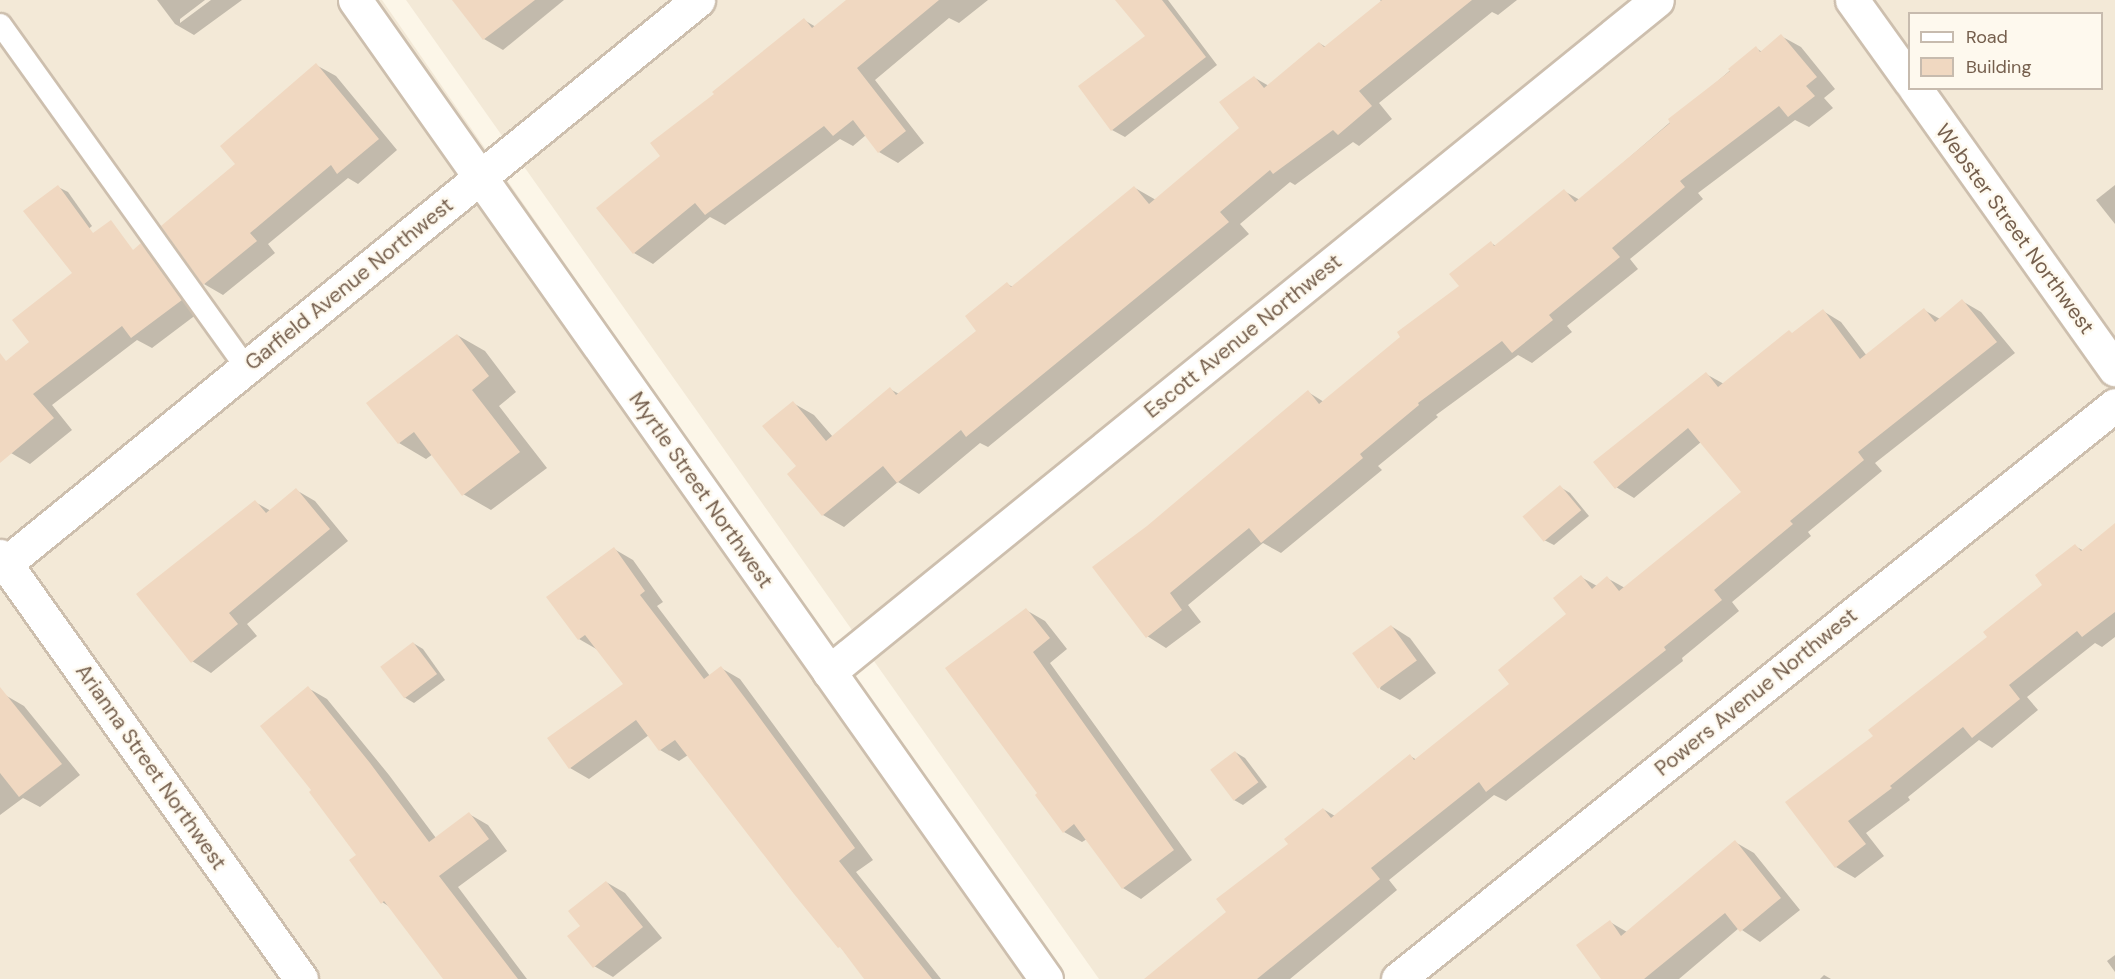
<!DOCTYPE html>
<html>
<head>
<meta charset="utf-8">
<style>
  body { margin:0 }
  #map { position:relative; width:2115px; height:979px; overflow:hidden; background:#fcf6e8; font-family:"DM Sans",sans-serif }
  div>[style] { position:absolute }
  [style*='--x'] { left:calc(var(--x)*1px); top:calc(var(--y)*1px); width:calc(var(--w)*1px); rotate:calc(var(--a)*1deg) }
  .residential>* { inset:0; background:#f3e9d7 }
  .shadow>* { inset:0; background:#0003 }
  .building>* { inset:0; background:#f0d8c1; transform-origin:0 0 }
  .roads { filter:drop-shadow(2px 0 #cdbfae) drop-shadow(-2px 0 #cdbfae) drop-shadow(0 2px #cdbfae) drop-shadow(0 -2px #cdbfae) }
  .lane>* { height:21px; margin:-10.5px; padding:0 10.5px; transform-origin:10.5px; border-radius:10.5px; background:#fff }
  .street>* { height:33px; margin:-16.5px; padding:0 16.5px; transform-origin:16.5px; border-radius:16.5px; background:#fff }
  span { translate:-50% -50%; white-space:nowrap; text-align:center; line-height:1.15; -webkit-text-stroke:4.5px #fef9ee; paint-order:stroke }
  .street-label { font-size:21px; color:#755f4d }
  .legend { position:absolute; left:1908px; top:12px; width:195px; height:78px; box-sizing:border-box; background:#fef9ee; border:2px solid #c7bbae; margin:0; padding:8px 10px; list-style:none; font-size:18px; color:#755f4d }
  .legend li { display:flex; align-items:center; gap:12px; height:30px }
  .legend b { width:30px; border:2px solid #c7bbae }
</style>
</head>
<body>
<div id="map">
  <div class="residential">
    <i style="clip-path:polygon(0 0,382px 0,1062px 979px,0 979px)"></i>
    <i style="clip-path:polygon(evenodd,406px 0,2115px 0,2115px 979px,1099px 979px,406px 0,1910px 14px,2102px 14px,2102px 88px,1910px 88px,1910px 14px)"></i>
  </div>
  <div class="shadow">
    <i style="clip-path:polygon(157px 0,205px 0,180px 19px,180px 23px,211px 0,242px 0,194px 35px,175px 24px)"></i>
    <i style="clip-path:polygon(454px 0,564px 0,503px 50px,484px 39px)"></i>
    <i style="clip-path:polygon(848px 0,988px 0,959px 23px,949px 18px,875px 80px,924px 143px,898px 163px,879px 152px,866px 135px,853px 146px,840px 139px,725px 225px,710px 217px,653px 264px,634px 253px,662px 157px,717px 95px,804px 20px,816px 27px)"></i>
    <i style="clip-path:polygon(1117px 0,1168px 0,1217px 65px,1125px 137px,1112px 130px,1080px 87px,1147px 36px)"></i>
    <i style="clip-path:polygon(1380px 0,1517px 0,1498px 15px,1492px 12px,1379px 103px,1392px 119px,1359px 146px,1353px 142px,1295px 185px,1290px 182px,1240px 224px,1249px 234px,988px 447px,980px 443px,919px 494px,898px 482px,844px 527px,823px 515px,798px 467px,793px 403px,814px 415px,833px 437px,890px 389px,899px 394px,978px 331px,1007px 284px,1013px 287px,1135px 188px,1156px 200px,1241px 128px,1255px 78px,1269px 86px,1319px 43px,1326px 47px,1382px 2px)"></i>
    <i style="clip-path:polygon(1781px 36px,1801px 47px,1835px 89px,1824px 98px,1833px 108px,1809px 127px,1795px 120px,1698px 193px,1703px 199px,1630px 259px,1638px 269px,1567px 326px,1572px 332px,1532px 363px,1518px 355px,1436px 415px,1438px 417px,1378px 466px,1382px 470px,1281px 553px,1263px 543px,1188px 605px,1201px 622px,1166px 648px,1147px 636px,1148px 527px,1308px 392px,1324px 402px,1461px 287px,1491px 243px,1496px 246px,1564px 191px,1580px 200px,1756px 48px,1762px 52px)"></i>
    <i style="clip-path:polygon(316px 65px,336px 76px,397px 150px,358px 184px,348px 178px,268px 244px,275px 253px,223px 295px,204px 284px)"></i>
    <i style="clip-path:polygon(2115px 185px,2115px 224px,2096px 200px)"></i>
    <i style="clip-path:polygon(58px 187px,68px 192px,92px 226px,62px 251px)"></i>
    <i style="clip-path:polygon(143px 248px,163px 259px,201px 311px,152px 348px,137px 340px,52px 405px,72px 430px,30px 464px,11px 453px,0 440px,0 368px)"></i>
    <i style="clip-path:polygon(1962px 301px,1981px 312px,2015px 353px,1875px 463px,1882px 471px,1808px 532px,1811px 536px,1732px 602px,1739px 611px,1682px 658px,1683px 661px,1506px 801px,1494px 795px,1389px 880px,1397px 890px,1290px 979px,1170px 979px,1323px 809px,1335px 816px,1410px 756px,1417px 760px,1511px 684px,1568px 614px,1581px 577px,1597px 586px,1607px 578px,1625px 588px,1743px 492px,1701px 442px,1634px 498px,1616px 487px,1706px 374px,1724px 384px,1823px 311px,1841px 322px,1867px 356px,1924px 310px,1940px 319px)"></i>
    <i style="clip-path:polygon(457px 335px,485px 351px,516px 392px,499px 406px,547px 468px,491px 510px,463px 494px,433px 454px,426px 459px,399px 443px)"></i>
    <i style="clip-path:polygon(1560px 487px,1570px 493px,1589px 516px,1554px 545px,1544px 540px,1525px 517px)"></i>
    <i style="clip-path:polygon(296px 490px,315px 501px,348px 541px,247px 624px,257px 636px,211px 673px,192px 661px,255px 502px,271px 511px)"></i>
    <i style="clip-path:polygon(2115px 525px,2115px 637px,2102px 647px,2095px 643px,2027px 697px,2038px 710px,1992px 748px,1979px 740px,1908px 797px,1910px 800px,1866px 833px,1884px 856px,1855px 878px,1836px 867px,1787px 803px,1875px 736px,1989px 637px,2044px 585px,2075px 546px,2084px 551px)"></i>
    <i style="clip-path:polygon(614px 549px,633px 560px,663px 602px,657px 606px,710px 676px,721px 668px,740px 679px,873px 860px,856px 872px,941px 979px,866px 979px,688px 755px,679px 761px,660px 750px,649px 735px,589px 779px,570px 768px,549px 739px,625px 684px,598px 650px,579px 639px)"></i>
    <i style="clip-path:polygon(1026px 610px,1045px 621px,1067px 649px,1050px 663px,1192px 860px,1141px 899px,1123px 888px,1087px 839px,1082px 842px,1064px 832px,1040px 794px)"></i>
    <i style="clip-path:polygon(1391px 626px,1410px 638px,1436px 673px,1400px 700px,1380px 689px)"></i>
    <i style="clip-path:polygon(413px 643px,423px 649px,445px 680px,414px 703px,404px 697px)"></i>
    <i style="clip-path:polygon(308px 688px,327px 699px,389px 775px,436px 838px,469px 814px,488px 825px,507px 851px,458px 887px,527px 979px,445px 979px,390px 907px,382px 902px,358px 856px,313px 790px)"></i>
    <i style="clip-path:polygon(5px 695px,24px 706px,80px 775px,40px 807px,23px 798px,0 815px,0 699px)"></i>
    <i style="clip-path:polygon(1235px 752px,1245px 758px,1267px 787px,1243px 805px,1234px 800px)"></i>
    <i style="clip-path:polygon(1735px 842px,1754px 853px,1800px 910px,1760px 942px,1739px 928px,1679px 979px,1603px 979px,1610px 922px,1627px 932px)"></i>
    <i style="clip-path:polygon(606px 882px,625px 893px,662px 938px,613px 977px,594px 966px,582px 926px)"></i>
    <i style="clip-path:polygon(2115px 955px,2115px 972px,2107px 961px)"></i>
    <i style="clip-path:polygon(1824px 975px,1831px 979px,1820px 979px)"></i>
  </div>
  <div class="building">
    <i style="clip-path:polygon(452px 0,535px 0,483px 40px)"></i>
    <i style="clip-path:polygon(846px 0,939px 0,857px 68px,906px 131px,878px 153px,853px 120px,833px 136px,824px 126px,705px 215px,695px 203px,633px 254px,596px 208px,660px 156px,650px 143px,714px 94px,712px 92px,804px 18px,812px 28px)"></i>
    <i style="clip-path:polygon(1115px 0,1162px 0,1206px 57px,1111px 131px,1078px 86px,1145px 36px)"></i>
    <i style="clip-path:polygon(1382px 0,1472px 0,1359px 91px,1372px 106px,1338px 135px,1333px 130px,1273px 174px,1270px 170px,1220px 212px,1229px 222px,966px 437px,961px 430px,897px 483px,883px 466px,822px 516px,787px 474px,796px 466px,762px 426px,793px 401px,826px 441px,890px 387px,896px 395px,976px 331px,965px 316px,1007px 282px,1011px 287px,1134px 186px,1149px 204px,1239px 128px,1219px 102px,1254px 76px,1264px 88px,1319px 42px,1324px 47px)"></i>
    <i style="clip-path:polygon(1781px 34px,1817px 77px,1806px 86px,1815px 96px,1788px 117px,1779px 106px,1680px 181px,1685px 187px,1612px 248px,1620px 257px,1549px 315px,1553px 320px,1512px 353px,1502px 341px,1418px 403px,1419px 405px,1360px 454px,1363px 458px,1261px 543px,1249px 528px,1170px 593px,1182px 610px,1146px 638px,1092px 567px,1147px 526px,1308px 390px,1319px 404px,1400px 337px,1397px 332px,1459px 286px,1449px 274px,1491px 241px,1494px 246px,1564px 189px,1575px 202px,1670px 123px,1668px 119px,1730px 71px,1728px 69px,1756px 46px,1760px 52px)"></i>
    <i style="clip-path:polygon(316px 63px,379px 139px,337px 174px,331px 165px,250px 233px,257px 241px,203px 285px,161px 226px,235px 164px,220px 146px)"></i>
    <i style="clip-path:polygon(58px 185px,93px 233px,111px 220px,133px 250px,141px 243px,182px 300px,131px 338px,122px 326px,33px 394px,54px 418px,0 463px,0 353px,6px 361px,29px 342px,12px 320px,72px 273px,23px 211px)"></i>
    <i style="clip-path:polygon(1962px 299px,1997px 342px,1858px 452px,1864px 460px,1790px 521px,1793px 524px,1714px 590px,1722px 600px,1664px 647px,1666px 650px,1486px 792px,1479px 782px,1371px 868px,1380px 879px,1257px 979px,1144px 979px,1226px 912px,1216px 899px,1288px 844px,1284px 839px,1323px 808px,1331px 818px,1410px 754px,1414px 760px,1509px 684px,1498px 670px,1566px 614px,1553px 598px,1581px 575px,1592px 589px,1607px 576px,1619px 591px,1741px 492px,1688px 428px,1615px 489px,1593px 462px,1706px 372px,1718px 387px,1789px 330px,1792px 333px,1823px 309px,1860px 359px,1924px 308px,1935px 322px)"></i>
    <i style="clip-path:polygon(457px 334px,489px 376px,472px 390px,520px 452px,462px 496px,414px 432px,398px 444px,366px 403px)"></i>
    <i style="left:1560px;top:485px;width:33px;height:49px;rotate:50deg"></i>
    <i style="clip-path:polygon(296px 488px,330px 529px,229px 613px,238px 624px,191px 663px,136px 594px,255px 500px,266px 513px)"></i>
    <i style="clip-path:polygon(2115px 523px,2115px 612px,2082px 637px,2077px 631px,2009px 685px,2020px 699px,1972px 738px,1963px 727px,1890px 786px,1892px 788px,1848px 821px,1866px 844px,1835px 868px,1785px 802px,1873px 736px,1868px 730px,1987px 637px,1983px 632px,2042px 585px,2035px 575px,2075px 544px,2081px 551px)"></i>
    <i style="clip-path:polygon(614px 547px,645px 591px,640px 595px,704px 679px,721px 666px,754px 710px,855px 848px,839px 861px,932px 979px,864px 979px,840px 947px,838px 948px,794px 894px,675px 740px,659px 751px,636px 720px,569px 769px,547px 738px,623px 684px,585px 635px,578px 640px,546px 597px)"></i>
    <i style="clip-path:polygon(1026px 608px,1050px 638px,1033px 652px,1174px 850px,1122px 889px,1074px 824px,1063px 833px,1035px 795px,1037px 793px,945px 668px)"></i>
    <i style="left:1391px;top:625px;width:44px;height:48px;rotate:54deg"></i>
    <i style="left:413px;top:642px;width:40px;height:41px;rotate:53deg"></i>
    <i style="clip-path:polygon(308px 686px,370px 763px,429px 842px,469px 812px,489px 839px,439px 876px,518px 979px,443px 979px,384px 901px,381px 904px,349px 860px,356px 855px,309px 792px,311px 790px,260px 726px)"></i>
    <i style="clip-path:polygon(0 687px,62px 764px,19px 797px,0 773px)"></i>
    <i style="left:1235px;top:751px;width:39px;height:31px;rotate:53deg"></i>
    <i style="clip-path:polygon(1735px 840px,1781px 898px,1740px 932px,1725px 913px,1644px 979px,1601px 979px,1576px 945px,1610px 920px,1621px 936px)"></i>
    <i style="clip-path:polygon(606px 881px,643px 927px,593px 968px,567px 936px,580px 926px,568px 911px)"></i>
  </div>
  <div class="roads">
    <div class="lane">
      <i style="--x:0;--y:24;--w:422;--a:54.4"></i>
    </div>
    <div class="street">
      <i style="--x:355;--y:0;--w:1198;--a:54.78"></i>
      <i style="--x:1852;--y:0;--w:100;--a:54.4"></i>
      <i style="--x:1915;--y:88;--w:345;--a:54.6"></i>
      <i style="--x:0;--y:556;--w:519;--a:54.56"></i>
      <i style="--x:0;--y:568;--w:900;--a:-39.14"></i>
      <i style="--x:829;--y:672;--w:1066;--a:-39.06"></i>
      <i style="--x:1398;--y:979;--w:918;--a:-38.68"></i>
    </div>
  </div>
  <div class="street-label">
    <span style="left:2015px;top:229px;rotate:54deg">Webster Street Northwest</span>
    <span style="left:349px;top:284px;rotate:-39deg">Garfield Avenue Northwest</span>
    <span style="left:1243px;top:336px;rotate:-39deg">Escott Avenue Northwest</span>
    <span style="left:701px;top:490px;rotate:55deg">Myrtle Street Northwest</span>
    <span style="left:1756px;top:692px;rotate:-39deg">Powers Avenue Northwest</span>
    <span style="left:151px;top:767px;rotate:55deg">Arianna Street Northwest</span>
  </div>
  <ul class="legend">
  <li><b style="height:8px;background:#fff"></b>Road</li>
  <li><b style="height:16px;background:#f0d8c1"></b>Building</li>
  </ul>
</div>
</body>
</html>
